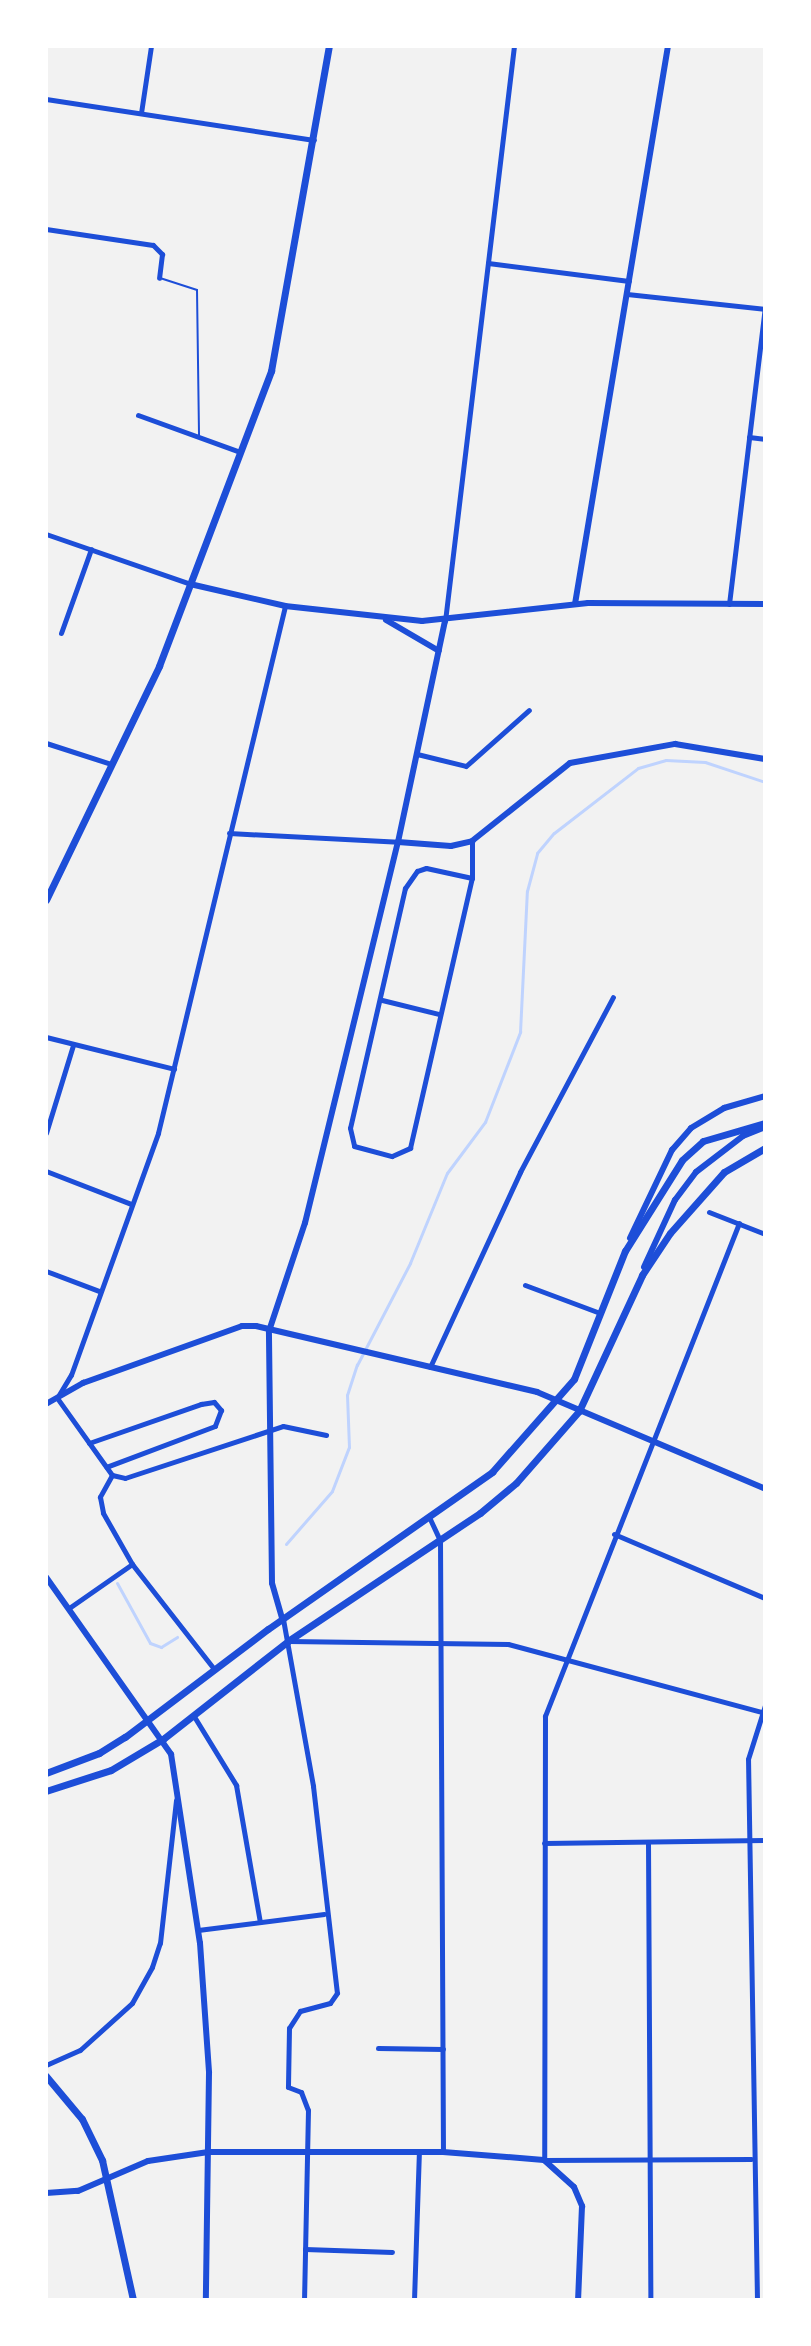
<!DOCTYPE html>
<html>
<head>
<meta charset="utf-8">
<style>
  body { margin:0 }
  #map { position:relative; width:811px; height:2346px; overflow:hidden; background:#f2f2f2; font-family:"DejaVu Sans",sans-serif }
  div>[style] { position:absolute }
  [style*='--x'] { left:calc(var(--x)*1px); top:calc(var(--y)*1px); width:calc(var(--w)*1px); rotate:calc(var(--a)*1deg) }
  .stream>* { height:3px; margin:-1.5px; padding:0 1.5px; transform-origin:1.5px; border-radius:1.5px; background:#bfd3fe }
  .service>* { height:2px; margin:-1px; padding:0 1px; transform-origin:1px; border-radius:1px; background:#1d4ed8 }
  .minor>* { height:5px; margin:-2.5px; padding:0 2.5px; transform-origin:2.5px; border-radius:2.5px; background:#1d4ed8 }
  .tertiary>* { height:6px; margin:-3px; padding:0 3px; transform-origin:3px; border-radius:3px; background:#1d4ed8 }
  .secondary>* { height:6px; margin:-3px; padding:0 3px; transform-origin:3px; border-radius:3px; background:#1d4ed8 }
  .primary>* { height:7px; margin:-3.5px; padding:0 3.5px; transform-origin:3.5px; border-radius:3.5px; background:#1d4ed8 }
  span { translate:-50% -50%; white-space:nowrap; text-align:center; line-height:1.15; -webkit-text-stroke:8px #fff; paint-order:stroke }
  .frame { position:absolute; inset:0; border:48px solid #fff; pointer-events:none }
</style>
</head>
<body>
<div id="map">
  <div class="stream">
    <i style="--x:286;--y:1544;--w:70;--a:-49"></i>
    <i style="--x:332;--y:1491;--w:47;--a:-68.9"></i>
    <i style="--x:349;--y:1447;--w:52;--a:-92.2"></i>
    <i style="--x:347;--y:1395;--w:32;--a:-72"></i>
    <i style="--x:357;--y:1365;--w:115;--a:-62.5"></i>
    <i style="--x:410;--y:1263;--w:97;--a:-67.7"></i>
    <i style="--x:447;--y:1173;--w:64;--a:-53.3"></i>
    <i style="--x:485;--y:1122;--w:97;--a:-68.7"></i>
    <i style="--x:520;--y:1032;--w:141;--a:-87.2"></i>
    <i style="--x:527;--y:891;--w:39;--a:-75"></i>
    <i style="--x:537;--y:853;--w:26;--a:-50"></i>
    <i style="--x:554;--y:833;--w:106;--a:-37.7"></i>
    <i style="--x:638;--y:768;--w:29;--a:-16"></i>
    <i style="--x:666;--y:760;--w:39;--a:3"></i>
    <i style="--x:705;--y:762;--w:63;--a:18.4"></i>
    <i style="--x:117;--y:1583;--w:68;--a:61.2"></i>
    <i style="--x:150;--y:1643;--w:12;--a:20"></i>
    <i style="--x:161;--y:1647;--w:19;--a:-32"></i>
  </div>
  <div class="service">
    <i style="--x:160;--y:278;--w:39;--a:18"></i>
    <i style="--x:197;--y:290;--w:146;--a:89.2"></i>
  </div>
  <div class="minor">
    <i style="--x:46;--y:99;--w:271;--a:8.7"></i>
    <i style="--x:141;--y:113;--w:68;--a:-81.5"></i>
    <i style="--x:46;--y:229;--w:108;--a:8.5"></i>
    <i style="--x:153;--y:245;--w:13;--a:45"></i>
    <i style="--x:162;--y:254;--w:24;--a:97"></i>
    <i style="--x:488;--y:263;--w:142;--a:7.3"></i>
    <i style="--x:627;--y:294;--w:139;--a:6.2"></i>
    <i style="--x:138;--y:415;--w:109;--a:19.9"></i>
    <i style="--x:749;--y:437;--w:16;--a:7"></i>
    <i style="--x:46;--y:534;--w:152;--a:19.1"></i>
    <i style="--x:729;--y:604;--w:299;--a:-83.1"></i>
    <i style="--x:445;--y:621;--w:579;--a:-83.16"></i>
    <i style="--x:61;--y:633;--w:89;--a:-70.3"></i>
    <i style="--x:46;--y:743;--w:68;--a:17.9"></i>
    <i style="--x:417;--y:754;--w:50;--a:13.8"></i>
    <i style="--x:466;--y:766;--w:84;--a:-41.6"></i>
    <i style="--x:229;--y:833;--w:169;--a:3"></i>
    <i style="--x:472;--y:878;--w:47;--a:-167.7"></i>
    <i style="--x:426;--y:868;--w:9;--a:162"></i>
    <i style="--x:417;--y:871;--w:21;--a:125"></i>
    <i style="--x:405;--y:888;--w:246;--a:102.9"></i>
    <i style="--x:350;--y:1128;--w:18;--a:77"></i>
    <i style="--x:354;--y:1146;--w:39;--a:15"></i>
    <i style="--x:392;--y:1156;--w:20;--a:-24"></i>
    <i style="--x:410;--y:1148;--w:277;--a:-77.1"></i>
    <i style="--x:472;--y:878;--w:37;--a:-90"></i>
    <i style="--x:382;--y:1000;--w:59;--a:13.8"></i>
    <i style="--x:46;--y:1037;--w:132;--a:14"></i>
    <i style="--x:46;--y:1133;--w:92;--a:-72.9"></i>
    <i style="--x:46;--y:1171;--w:91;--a:21.2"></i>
    <i style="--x:709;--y:1212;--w:60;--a:21.4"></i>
    <i style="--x:739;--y:1223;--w:530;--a:111.48"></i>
    <i style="--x:545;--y:1716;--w:444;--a:90.1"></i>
    <i style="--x:544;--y:2160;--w:207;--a:-0.3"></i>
    <i style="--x:46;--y:1271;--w:57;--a:20.7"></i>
    <i style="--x:525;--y:1285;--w:80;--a:20.5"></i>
    <i style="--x:430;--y:1367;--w:215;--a:-65.2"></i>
    <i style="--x:520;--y:1172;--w:198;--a:-62"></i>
    <i style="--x:89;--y:1443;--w:119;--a:-19.2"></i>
    <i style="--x:201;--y:1404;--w:13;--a:-9"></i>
    <i style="--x:214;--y:1402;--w:11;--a:49"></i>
    <i style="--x:221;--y:1410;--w:17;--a:111"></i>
    <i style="--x:215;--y:1426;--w:116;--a:159.4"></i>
    <i style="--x:112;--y:1475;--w:95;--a:-125.5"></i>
    <i style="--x:57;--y:1398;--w:27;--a:-59"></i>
    <i style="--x:71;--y:1375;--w:257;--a:-70.2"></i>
    <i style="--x:158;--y:1133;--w:542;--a:-76.45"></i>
    <i style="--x:112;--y:1475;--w:25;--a:119"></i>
    <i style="--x:100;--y:1497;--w:16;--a:79"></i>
    <i style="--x:103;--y:1513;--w:59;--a:60.4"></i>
    <i style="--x:132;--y:1564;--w:133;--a:52"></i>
    <i style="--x:112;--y:1475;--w:13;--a:13"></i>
    <i style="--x:125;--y:1478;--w:166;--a:-18.2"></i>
    <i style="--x:283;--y:1426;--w:44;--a:11.8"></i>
    <i style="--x:430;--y:1519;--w:23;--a:65"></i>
    <i style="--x:440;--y:1540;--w:612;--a:89.72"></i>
    <i style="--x:614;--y:1534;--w:164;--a:23"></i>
    <i style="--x:69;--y:1608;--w:77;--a:-34.9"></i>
    <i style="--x:283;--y:1619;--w:170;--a:79.8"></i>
    <i style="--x:313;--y:1786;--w:208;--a:83.4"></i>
    <i style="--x:337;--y:1993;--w:12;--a:125"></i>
    <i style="--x:330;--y:2003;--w:31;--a:165"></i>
    <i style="--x:300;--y:2011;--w:20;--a:123"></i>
    <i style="--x:289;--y:2028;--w:59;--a:91"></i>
    <i style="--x:288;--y:2087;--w:14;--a:21"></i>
    <i style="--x:301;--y:2092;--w:19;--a:69"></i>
    <i style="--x:308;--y:2110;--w:190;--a:91.2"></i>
    <i style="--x:289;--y:1641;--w:219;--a:0.8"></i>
    <i style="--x:508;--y:1644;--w:263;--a:15"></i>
    <i style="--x:195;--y:1718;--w:79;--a:58.5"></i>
    <i style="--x:236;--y:1785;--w:139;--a:80.1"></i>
    <i style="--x:648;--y:1842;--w:458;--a:89.7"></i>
    <i style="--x:544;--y:1843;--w:221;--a:-0.8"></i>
    <i style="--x:198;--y:1930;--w:127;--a:-7.2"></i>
    <i style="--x:378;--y:2048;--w:65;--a:0.9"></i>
    <i style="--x:46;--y:2065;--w:37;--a:-24"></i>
    <i style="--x:80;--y:2050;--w:70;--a:-42.1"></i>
    <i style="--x:132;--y:2003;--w:41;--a:-60.9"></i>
    <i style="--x:152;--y:1967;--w:25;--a:-72"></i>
    <i style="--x:160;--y:1943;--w:144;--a:-83.6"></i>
    <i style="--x:305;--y:2249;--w:87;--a:2"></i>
    <i style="--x:414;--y:2300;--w:147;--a:-88.1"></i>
    <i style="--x:757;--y:2300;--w:541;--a:-90.95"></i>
    <i style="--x:748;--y:1759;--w:57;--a:-72.5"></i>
  </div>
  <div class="tertiary">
    <i style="--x:575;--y:604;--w:566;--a:-80.54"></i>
    <i style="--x:398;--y:842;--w:53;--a:4.3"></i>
    <i style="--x:451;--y:846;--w:22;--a:-13"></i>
    <i style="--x:472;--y:841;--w:125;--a:-38.5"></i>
    <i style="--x:570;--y:763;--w:107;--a:-10.3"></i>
    <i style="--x:675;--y:744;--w:91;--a:9.5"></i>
    <i style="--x:46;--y:1404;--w:43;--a:-29.6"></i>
    <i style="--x:83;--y:1383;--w:169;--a:-19.7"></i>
    <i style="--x:242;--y:1326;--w:14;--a:0"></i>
    <i style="--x:256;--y:1326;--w:289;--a:13.2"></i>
    <i style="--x:537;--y:1392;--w:248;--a:23"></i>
    <i style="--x:46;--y:1577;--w:217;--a:54.8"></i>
    <i style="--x:171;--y:1754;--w:191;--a:81.3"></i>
    <i style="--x:200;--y:1943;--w:130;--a:86"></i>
    <i style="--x:209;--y:2073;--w:227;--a:90.8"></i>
    <i style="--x:282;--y:1618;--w:36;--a:-106"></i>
    <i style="--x:272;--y:1583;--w:252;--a:-90.7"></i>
    <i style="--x:269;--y:1331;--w:114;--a:-71.6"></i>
    <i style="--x:305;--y:1223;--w:392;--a:-76.3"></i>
    <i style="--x:398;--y:842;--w:226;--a:-78"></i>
    <i style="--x:46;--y:2193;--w:32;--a:-4"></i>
    <i style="--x:78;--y:2191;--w:76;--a:-23.2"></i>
    <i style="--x:148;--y:2161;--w:61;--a:-8.5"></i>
    <i style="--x:208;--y:2152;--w:235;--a:0"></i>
    <i style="--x:443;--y:2152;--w:101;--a:4.5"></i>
    <i style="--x:544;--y:2160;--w:40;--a:42"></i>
    <i style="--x:574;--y:2187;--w:21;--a:67"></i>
    <i style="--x:582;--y:2206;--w:94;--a:92.4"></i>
  </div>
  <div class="secondary">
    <i style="--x:190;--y:584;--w:98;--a:13"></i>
    <i style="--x:285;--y:606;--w:138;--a:6.2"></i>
    <i style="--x:422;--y:621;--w:167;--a:-6.2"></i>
    <i style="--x:588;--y:603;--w:177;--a:0.3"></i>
    <i style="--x:386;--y:620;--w:61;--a:30.3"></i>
    <i style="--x:630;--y:1238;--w:98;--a:-64.5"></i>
    <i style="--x:672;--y:1150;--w:29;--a:-49"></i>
    <i style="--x:691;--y:1128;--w:39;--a:-31"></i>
    <i style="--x:724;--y:1108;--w:43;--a:-16.3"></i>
    <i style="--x:644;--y:1267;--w:74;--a:-65.2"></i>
    <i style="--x:675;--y:1200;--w:35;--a:-53"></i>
    <i style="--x:696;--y:1172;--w:59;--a:-37.5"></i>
    <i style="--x:743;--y:1136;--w:24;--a:-22"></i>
  </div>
  <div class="primary">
    <i style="--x:46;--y:900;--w:260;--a:-64.2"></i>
    <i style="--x:159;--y:666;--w:316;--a:-69.2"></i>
    <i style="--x:271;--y:371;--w:330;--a:-79.9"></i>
    <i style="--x:46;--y:1773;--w:57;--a:-20.7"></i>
    <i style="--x:99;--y:1753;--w:31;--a:-32"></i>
    <i style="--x:125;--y:1737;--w:179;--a:-37.1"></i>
    <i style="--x:268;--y:1629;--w:274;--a:-35"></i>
    <i style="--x:492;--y:1472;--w:124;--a:-48.6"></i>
    <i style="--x:574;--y:1379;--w:138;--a:-68.3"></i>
    <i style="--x:625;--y:1251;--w:107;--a:-57.9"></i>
    <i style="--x:682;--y:1160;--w:28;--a:-42"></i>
    <i style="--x:703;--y:1141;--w:65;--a:-16.2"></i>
    <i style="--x:46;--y:1791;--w:68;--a:-17.9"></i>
    <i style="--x:111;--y:1770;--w:61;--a:-30.8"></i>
    <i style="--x:163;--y:1739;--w:159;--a:-38.1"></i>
    <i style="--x:288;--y:1641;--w:231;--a:-33.7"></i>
    <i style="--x:480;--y:1513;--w:47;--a:-39.8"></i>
    <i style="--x:516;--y:1483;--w:96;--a:-48.8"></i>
    <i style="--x:579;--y:1411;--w:150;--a:-65.1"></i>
    <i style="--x:642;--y:1275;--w:50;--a:-56.3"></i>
    <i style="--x:670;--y:1233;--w:81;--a:-48.5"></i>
    <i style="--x:724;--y:1172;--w:48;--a:-30.3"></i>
    <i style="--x:46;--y:2076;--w:56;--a:50.1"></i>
    <i style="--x:82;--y:2119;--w:46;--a:64"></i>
    <i style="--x:102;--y:2160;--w:143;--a:77.5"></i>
  </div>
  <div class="frame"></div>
</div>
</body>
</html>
